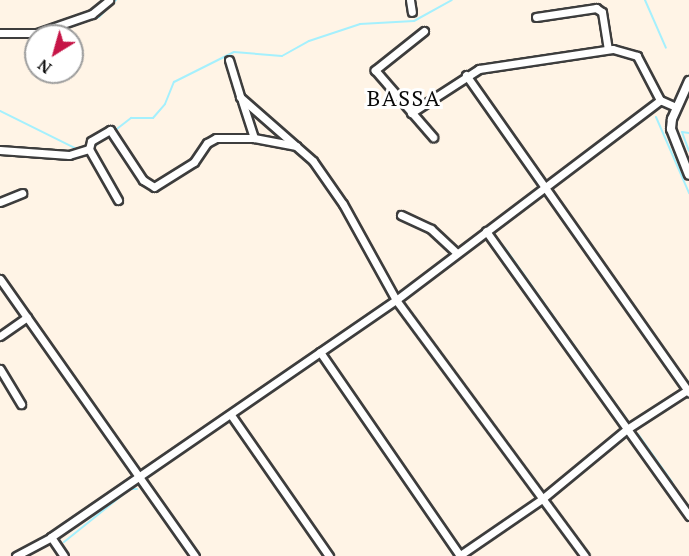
<!DOCTYPE html>
<html>
<head>
<meta charset="utf-8">
<style>
  body { margin:0 }
  #map { position:relative; width:689px; height:556px; overflow:hidden; background:#fff4e6; font-family:"PT Serif",serif }
  div>[style] { position:absolute }
  [style*='--x'] { left:calc(var(--x)*1px); top:calc(var(--y)*1px); width:calc(var(--w)*1px); rotate:calc(var(--a)*1deg) }
  .stream>* { height:2px; margin:-1px; padding:0 1px; transform-origin:1px; border-radius:1px; background:#a5f0fd }
  .roads { filter:drop-shadow(2px 0 #3d3d3d) drop-shadow(-2px 0 #3d3d3d) drop-shadow(0 2px #3d3d3d) drop-shadow(0 -2px #3d3d3d) }
  .minor>* { height:7px; margin:-3.5px; padding:0 3.5px; transform-origin:3.5px; border-radius:3.5px; background:#fff }
  .tertiary>* { height:8px; margin:-4px; padding:0 4px; transform-origin:4px; border-radius:4px; background:#fff }
  span { translate:-50% -50%; white-space:nowrap; text-align:center; line-height:1.15; -webkit-text-stroke:6px #fff; paint-order:stroke }
  .quarter-label { font-size:22px; color:#0a0a0a; letter-spacing:1.5px }
  .north { position:absolute; left:24px; top:24px; width:60px; height:60px; box-sizing:border-box; background:#fff; border:2px solid #9d9d9d; border-radius:50%; rotate:217deg; font-size:16px; font-weight:700; line-height:24px; text-align:center; color:#0a0a0a }
  .north::after { content:''; display:block; margin:auto; width:21px; height:27px; background:#c61547; clip-path:polygon(50% 0,100% 100%,50% 72%,0 100%) }
</style>
</head>
<body>
<div id="map">
  <div class="stream">
    <i style="--x:645;--y:0;--w:52;--a:66.4"></i>
    <i style="--x:56;--y:32;--w:46;--a:-19.2"></i>
    <i style="--x:99;--y:17;--w:24;--a:-45"></i>
    <i style="--x:40;--y:36;--w:12;--a:-14"></i>
    <i style="--x:28;--y:38;--w:8;--a:-7"></i>
    <i style="--x:0;--y:111;--w:86;--a:26.3"></i>
    <i style="--x:656;--y:117;--w:83;--a:66.5"></i>
    <i style="--x:689;--y:133;--w:7;--a:-172"></i>
    <i style="--x:682;--y:132;--w:20;--a:70"></i>
    <i style="--x:91;--y:149;--w:51;--a:-37.8"></i>
    <i style="--x:131;--y:118;--w:22;--a:0"></i>
    <i style="--x:153;--y:118;--w:18;--a:-49"></i>
    <i style="--x:165;--y:104;--w:24;--a:-68"></i>
    <i style="--x:174;--y:82;--w:67;--a:-26.6"></i>
    <i style="--x:234;--y:52;--w:48;--a:4.8"></i>
    <i style="--x:282;--y:56;--w:31;--a:-29"></i>
    <i style="--x:309;--y:41;--w:54;--a:-18.4"></i>
    <i style="--x:360;--y:24;--w:54;--a:-3.2"></i>
    <i style="--x:414;--y:21;--w:43;--a:-28.9"></i>
    <i style="--x:505;--y:248;--w:88;--a:54.7"></i>
    <i style="--x:563;--y:330;--w:112;--a:54.5"></i>
    <i style="--x:638;--y:434;--w:59;--a:54.7"></i>
    <i style="--x:64;--y:542;--w:85;--a:-38.8"></i>
    <i style="--x:130;--y:489;--w:7;--a:0"></i>
  </div>
  <div class="roads">
    <div class="minor">
      <i style="--x:410;--y:0;--w:12;--a:81"></i>
      <i style="--x:536;--y:17;--w:61;--a:-8.5"></i>
      <i style="--x:596;--y:8;--w:7;--a:34"></i>
      <i style="--x:602;--y:12;--w:37;--a:81"></i>
      <i style="--x:424;--y:31;--w:63;--a:141.5"></i>
      <i style="--x:375;--y:70;--w:89;--a:49.1"></i>
      <i style="--x:0;--y:33;--w:37;--a:0"></i>
      <i style="--x:37;--y:33;--w:58;--a:-19.1"></i>
      <i style="--x:92;--y:14;--w:22;--a:-39"></i>
      <i style="--x:229;--y:60;--w:39;--a:73"></i>
      <i style="--x:240;--y:97;--w:97;--a:41.2"></i>
      <i style="--x:313;--y:161;--w:52;--a:55.1"></i>
      <i style="--x:343;--y:204;--w:110;--a:61.1"></i>
      <i style="--x:396;--y:300;--w:318;--a:53.6"></i>
      <i style="--x:466;--y:75;--w:388;--a:54.9"></i>
      <i style="--x:242;--y:101;--w:39;--a:72"></i>
      <i style="--x:411;--y:113;--w:81;--a:-32.9"></i>
      <i style="--x:479;--y:69;--w:135;--a:-8.5"></i>
      <i style="--x:613;--y:49;--w:25;--a:16"></i>
      <i style="--x:637;--y:56;--w:50;--a:62.4"></i>
      <i style="--x:0;--y:150;--w:69;--a:4.1"></i>
      <i style="--x:69;--y:155;--w:21;--a:-17"></i>
      <i style="--x:118;--y:200;--w:59;--a:-119.6"></i>
      <i style="--x:89;--y:149;--w:8;--a:-76"></i>
      <i style="--x:91;--y:141;--w:22;--a:-30"></i>
      <i style="--x:110;--y:130;--w:60;--a:56.6"></i>
      <i style="--x:143;--y:180;--w:13;--a:32"></i>
      <i style="--x:154;--y:187;--w:47;--a:-32"></i>
      <i style="--x:194;--y:162;--w:23;--a:-56"></i>
      <i style="--x:207;--y:143;--w:10;--a:-29"></i>
      <i style="--x:216;--y:138;--w:38;--a:0"></i>
      <i style="--x:254;--y:138;--w:43;--a:10.8"></i>
      <i style="--x:0;--y:202;--w:24;--a:-22"></i>
      <i style="--x:401;--y:215;--w:33;--a:25"></i>
      <i style="--x:431;--y:229;--w:35;--a:43"></i>
      <i style="--x:486;--y:231;--w:350;--a:54.5"></i>
      <i style="--x:0;--y:279;--w:339;--a:54.9"></i>
      <i style="--x:0;--y:336;--w:33;--a:-35"></i>
      <i style="--x:320;--y:352;--w:247;--a:55.5"></i>
      <i style="--x:0;--y:369;--w:41;--a:59"></i>
      <i style="--x:231;--y:415;--w:172;--a:55.2"></i>
      <i style="--x:51;--y:537;--w:23;--a:56"></i>
      <i style="--x:16;--y:556;--w:40;--a:-28"></i>
      <i style="--x:51;--y:537;--w:419;--a:-34.5"></i>
      <i style="--x:396;--y:300;--w:331;--a:-37.1"></i>
      <i style="--x:660;--y:100;--w:17;--a:24"></i>
      <i style="--x:459;--y:556;--w:101;--a:-34.5"></i>
      <i style="--x:542;--y:499;--w:110;--a:-39.5"></i>
      <i style="--x:627;--y:429;--w:74;--a:-32.8"></i>
    </div>
    <div class="tertiary">
      <i style="--x:689;--y:81;--w:42;--a:114.1"></i>
      <i style="--x:672;--y:119;--w:10;--a:96"></i>
      <i style="--x:671;--y:129;--w:49;--a:68.6"></i>
    </div>
  </div>
  <div class="quarter-label">
    <span style="left:404px;top:98px">BASSA</span>
  </div>
  <div class="north">N</div>
</div>
</body>
</html>
